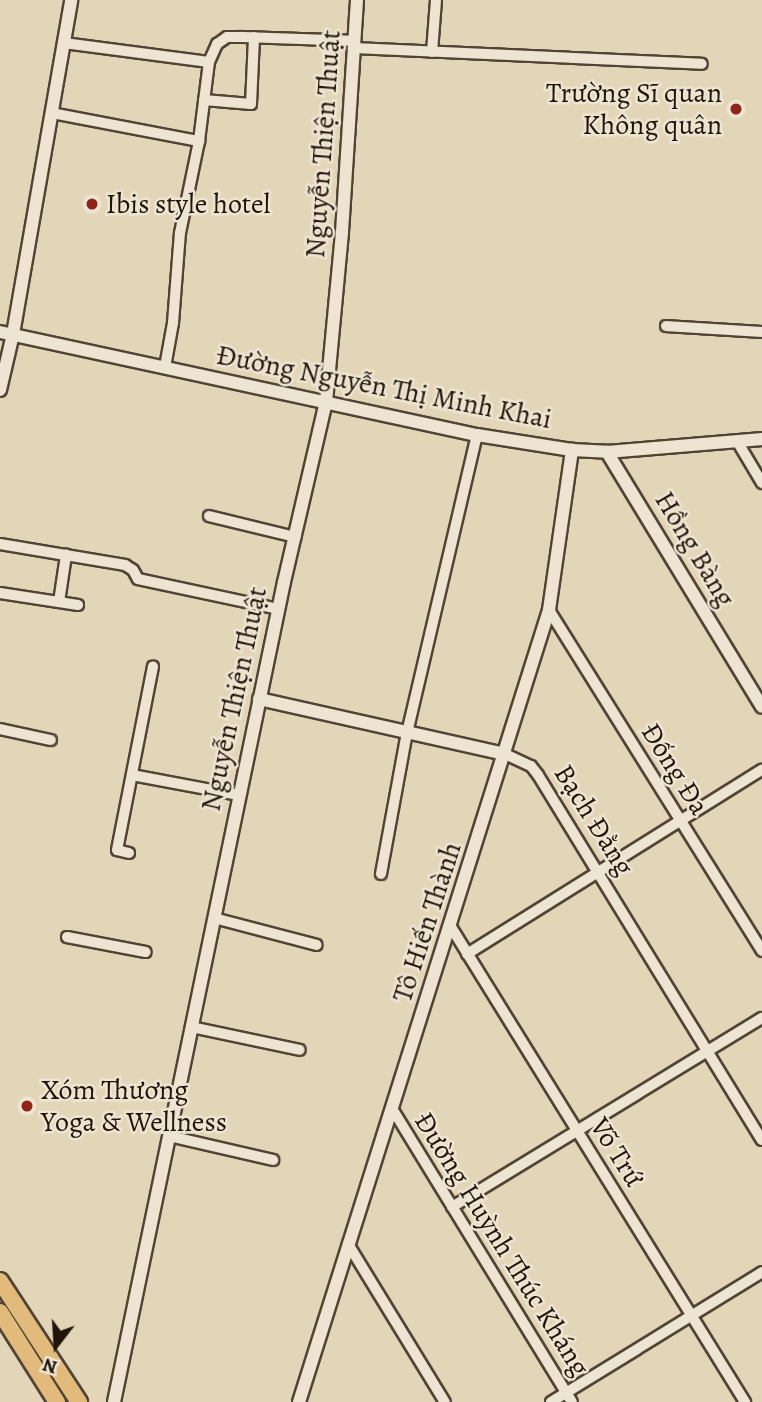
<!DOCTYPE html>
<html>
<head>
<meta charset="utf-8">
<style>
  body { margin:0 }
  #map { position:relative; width:762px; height:1402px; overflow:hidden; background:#e3d6b8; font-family:Alegreya,serif }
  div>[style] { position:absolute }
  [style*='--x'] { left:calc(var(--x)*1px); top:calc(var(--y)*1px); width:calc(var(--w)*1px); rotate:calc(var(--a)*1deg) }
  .roads { filter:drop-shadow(2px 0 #524435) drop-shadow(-2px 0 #524435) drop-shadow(0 2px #524435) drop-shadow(0 -2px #524435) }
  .minor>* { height:10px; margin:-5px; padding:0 5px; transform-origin:5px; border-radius:5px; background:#ede4d1 }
  .tertiary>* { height:12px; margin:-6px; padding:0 6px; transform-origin:6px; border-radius:6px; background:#ede4d1 }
  .primary>* { height:16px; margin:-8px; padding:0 8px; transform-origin:8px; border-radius:8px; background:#e2bb7c }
  .dots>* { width:19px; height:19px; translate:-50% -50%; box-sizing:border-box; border:4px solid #ede4d1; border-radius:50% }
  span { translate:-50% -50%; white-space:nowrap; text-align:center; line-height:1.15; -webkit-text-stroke:5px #ede4d1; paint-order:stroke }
  .poi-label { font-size:28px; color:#211409 }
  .right { translate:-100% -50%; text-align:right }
  .left { translate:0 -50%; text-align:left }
  .street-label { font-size:28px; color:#211409 }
  .north { position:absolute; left:21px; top:1311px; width:70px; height:70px; -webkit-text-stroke:5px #ede4d1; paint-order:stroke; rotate:197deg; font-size:19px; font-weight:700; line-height:28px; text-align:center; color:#211409 }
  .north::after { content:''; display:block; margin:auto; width:24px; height:32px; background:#211409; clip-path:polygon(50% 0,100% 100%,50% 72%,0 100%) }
</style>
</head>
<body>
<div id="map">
  <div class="roads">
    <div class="minor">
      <i style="--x:64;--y:43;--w:146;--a:7.5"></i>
      <i style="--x:354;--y:48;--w:348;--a:2.6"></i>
      <i style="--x:432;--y:52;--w:52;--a:-85.6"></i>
      <i style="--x:204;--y:100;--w:47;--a:4.9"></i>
      <i style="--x:251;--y:104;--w:67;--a:-87.4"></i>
      <i style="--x:52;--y:113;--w:150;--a:10.8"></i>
      <i style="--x:666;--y:326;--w:96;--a:3.6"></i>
      <i style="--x:165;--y:367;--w:45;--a:-79.7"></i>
      <i style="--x:173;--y:323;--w:90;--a:-85.6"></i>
      <i style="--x:180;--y:233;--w:94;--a:-78.3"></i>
      <i style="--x:199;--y:141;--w:80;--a:-82.8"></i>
      <i style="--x:209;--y:62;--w:20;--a:-66"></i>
      <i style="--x:217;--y:44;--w:12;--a:-35"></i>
      <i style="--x:227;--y:37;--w:14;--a:0"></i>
      <i style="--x:241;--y:37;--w:113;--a:2"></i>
      <i style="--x:737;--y:441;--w:49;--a:59.2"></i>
      <i style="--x:209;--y:516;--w:89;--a:13.7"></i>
      <i style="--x:0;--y:544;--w:127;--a:9.5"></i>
      <i style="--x:125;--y:565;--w:9;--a:32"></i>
      <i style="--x:133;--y:570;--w:10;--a:61"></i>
      <i style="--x:138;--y:579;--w:143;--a:12.1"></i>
      <i style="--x:0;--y:593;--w:79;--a:8.7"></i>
      <i style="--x:59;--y:602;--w:48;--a:-81.5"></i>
      <i style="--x:549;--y:610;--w:402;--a:58"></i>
      <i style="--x:0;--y:729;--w:52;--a:12.2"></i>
      <i style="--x:505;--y:754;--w:29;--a:25"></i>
      <i style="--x:531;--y:766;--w:11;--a:52"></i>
      <i style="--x:538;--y:775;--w:428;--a:58.5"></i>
      <i style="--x:132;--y:775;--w:109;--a:10.6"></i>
      <i style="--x:129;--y:853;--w:12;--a:-166"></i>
      <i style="--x:117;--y:850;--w:187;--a:-78.9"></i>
      <i style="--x:381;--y:874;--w:143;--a:-79.6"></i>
      <i style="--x:407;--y:733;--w:306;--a:-76.8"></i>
      <i style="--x:214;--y:918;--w:106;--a:14.7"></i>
      <i style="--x:451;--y:927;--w:559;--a:58.24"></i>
      <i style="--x:67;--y:937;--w:80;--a:10.8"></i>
      <i style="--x:467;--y:954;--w:348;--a:-32"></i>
      <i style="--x:191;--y:1027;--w:111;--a:11.9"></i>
      <i style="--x:393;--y:1110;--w:342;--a:58.5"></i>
      <i style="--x:169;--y:1136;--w:107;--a:13"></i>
      <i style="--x:452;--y:1207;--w:363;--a:-31.4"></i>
      <i style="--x:348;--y:1244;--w:185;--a:58.5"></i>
      <i style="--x:551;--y:1402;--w:248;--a:-31.6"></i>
    </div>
    <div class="tertiary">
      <i style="--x:0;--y:332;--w:488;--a:12.2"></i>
      <i style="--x:477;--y:435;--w:96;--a:9"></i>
      <i style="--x:572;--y:450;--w:35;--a:3"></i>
      <i style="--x:607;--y:452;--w:156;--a:-4.8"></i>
      <i style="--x:0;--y:390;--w:57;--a:-76.9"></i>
      <i style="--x:13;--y:334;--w:339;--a:-80.1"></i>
      <i style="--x:607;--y:452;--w:298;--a:58.7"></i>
      <i style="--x:259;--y:699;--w:252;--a:12.6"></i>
      <i style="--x:114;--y:1402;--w:837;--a:-78.29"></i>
      <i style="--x:284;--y:582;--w:185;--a:-76.9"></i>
      <i style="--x:326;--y:402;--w:171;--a:-84.6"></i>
      <i style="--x:342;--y:232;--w:232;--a:-86.3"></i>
      <i style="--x:299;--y:1402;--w:831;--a:-72.48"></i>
      <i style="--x:549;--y:610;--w:162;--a:-81.8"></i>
    </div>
    <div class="primary">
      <i style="--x:0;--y:1281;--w:145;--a:56.9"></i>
      <i style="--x:0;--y:1312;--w:107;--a:57.7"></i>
    </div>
  </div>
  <div class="dots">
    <i style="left:736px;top:109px;background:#8f2418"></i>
    <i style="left:92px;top:204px;background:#8f2418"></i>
    <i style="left:27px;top:1106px;background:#8f2418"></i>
  </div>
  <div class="poi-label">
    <span class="right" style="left:722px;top:109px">Trường Sĩ quan<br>Không quân</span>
    <span class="left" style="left:106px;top:204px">Ibis style hotel</span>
    <span class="left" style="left:41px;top:1106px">Xóm Thương<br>Yoga &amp; Wellness</span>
  </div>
  <div class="street-label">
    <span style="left:323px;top:144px;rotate:-86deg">Nguyễn Thiện Thuật</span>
    <span style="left:384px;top:387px;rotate:11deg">Đường Nguyễn Thị Minh Khai</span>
    <span style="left:695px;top:549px;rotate:59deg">Hồng Bàng</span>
    <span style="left:234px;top:699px;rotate:-78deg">Nguyễn Thiện Thuật</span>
    <span style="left:675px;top:769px;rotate:58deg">Đống Đa</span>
    <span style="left:594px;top:820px;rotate:58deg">Bạch Đằng</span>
    <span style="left:427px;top:922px;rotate:-72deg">Tô Hiến Thành</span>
    <span style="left:617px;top:1152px;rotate:58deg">Võ Trứ</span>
    <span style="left:502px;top:1244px;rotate:58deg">Đường Huỳnh Thúc Kháng</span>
  </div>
  <div class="north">N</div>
</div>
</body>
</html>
